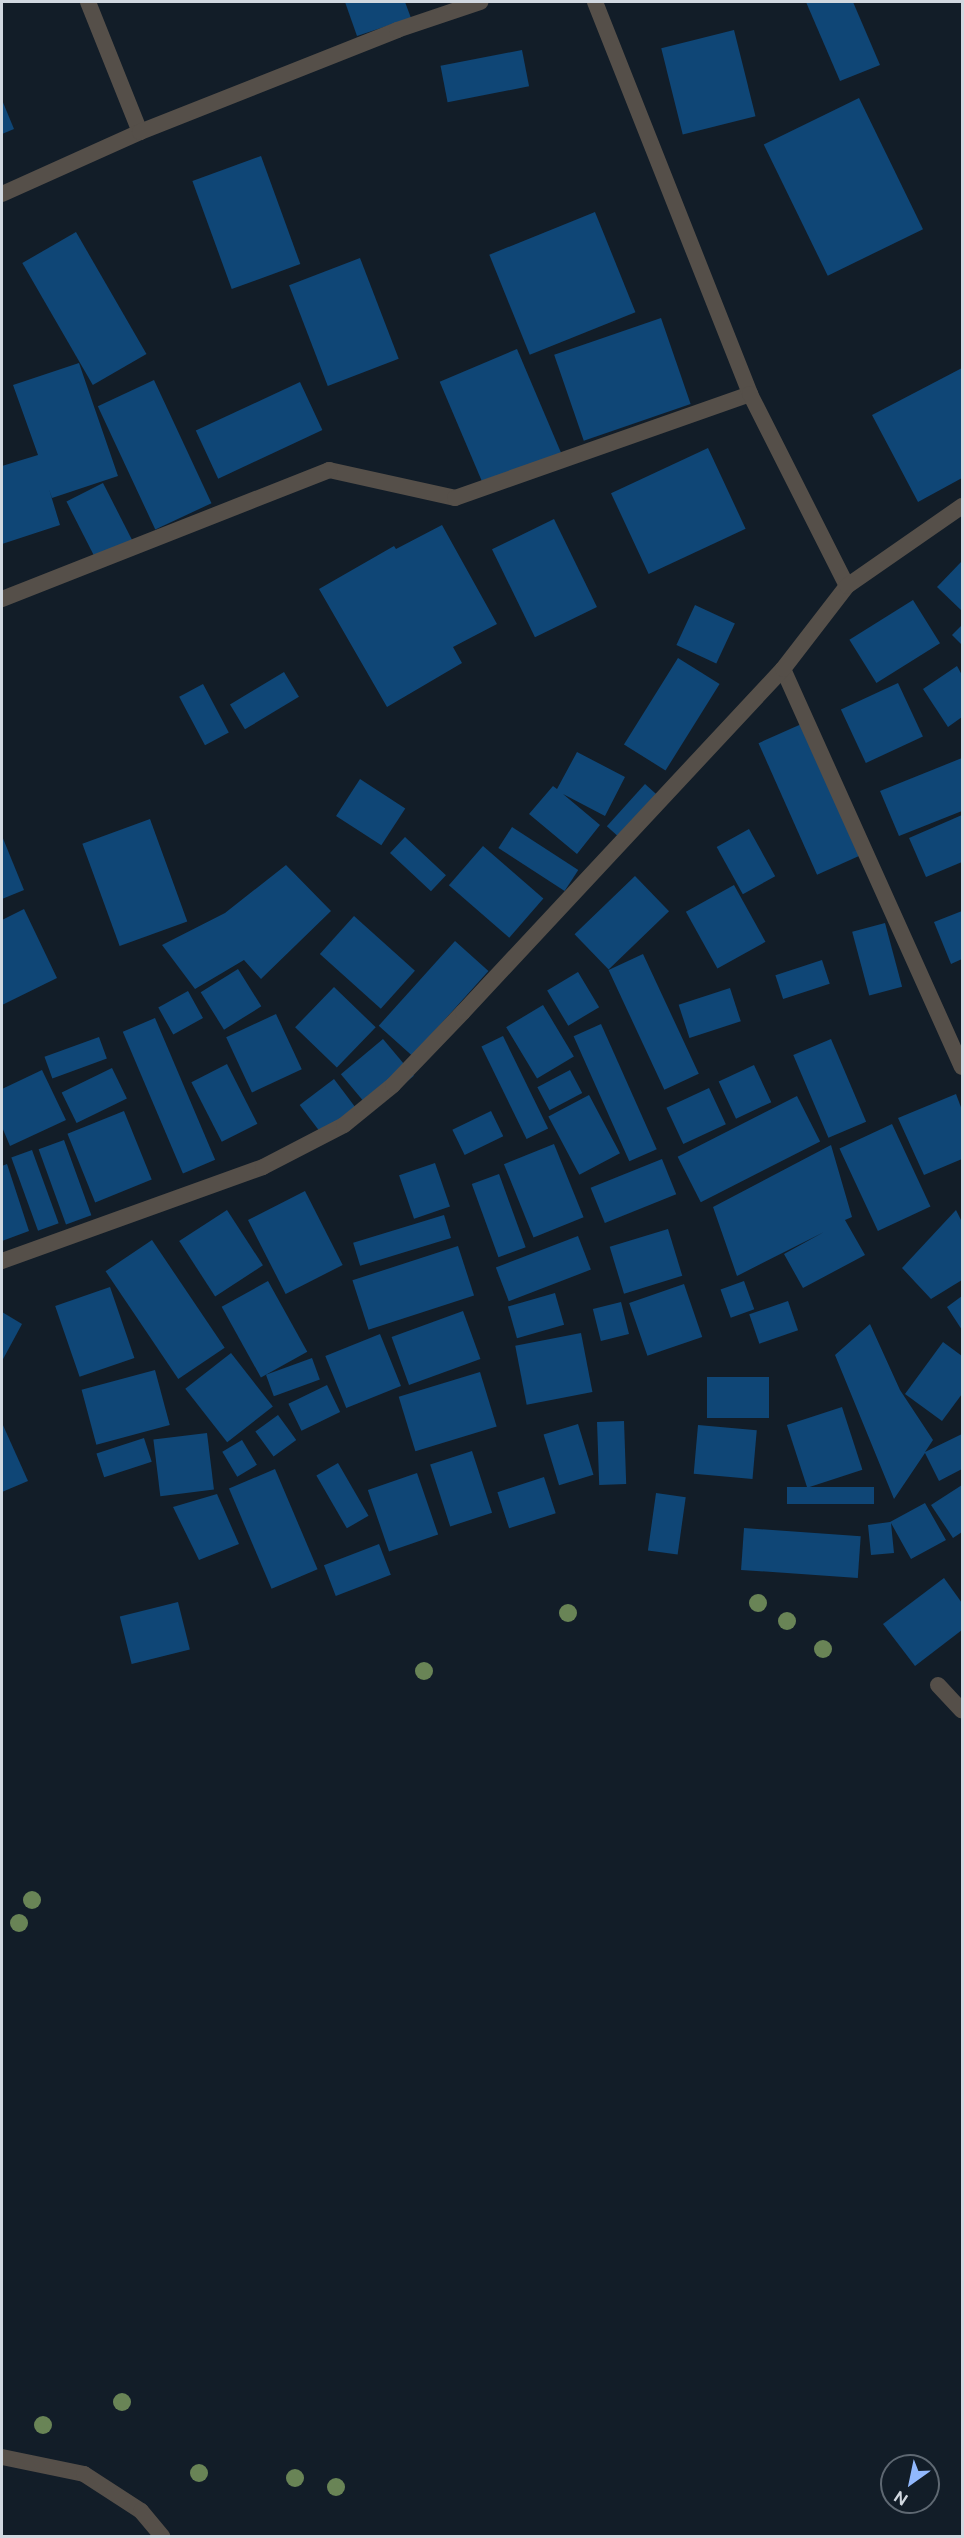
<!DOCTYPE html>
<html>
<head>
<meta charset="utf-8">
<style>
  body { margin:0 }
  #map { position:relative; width:964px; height:2538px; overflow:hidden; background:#121d28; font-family:"Public Sans",sans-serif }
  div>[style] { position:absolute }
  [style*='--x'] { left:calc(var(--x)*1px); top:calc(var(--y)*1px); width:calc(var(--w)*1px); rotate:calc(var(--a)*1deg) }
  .building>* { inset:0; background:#0f4676; transform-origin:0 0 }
  .service>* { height:16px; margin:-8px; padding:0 8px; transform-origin:8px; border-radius:8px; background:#554f49 }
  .minor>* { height:16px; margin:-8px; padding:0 8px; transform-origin:8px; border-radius:8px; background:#554f49 }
  .trees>* { width:18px; height:18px; margin:-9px; border-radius:50%; background:#698456 }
  span { translate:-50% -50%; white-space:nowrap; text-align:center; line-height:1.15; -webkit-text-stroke:6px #121d28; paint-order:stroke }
  .frame { position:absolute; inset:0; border:3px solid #d1d8e0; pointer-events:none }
  .north { position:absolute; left:880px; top:2454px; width:60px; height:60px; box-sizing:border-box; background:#121d28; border:2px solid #5e6872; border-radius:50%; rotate:213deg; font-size:16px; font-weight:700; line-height:24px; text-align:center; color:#d1d8e0 }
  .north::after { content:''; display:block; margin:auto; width:21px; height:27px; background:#91b8fd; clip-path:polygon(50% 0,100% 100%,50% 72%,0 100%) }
</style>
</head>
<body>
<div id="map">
  <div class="building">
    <i style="clip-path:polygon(345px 2px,405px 2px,411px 18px,357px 36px)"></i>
    <i style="clip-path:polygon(806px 2px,853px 2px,880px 65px,840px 81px)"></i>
    <i style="left:734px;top:30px;width:89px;height:75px;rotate:76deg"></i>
    <i style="left:522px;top:50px;width:37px;height:83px;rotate:79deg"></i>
    <i style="left:859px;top:98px;width:146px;height:106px;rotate:64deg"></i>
    <i style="clip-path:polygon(2px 100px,14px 129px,2px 134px)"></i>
    <i style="left:261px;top:156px;width:115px;height:73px;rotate:70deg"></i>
    <i style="left:595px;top:212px;width:108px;height:114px;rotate:68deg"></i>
    <i style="left:76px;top:232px;width:141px;height:62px;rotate:60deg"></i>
    <i style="left:360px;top:258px;width:108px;height:76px;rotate:69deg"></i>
    <i style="left:661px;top:318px;width:91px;height:113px;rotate:71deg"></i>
    <i style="left:517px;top:349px;width:113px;height:84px;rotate:67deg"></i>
    <i style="clip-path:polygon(79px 363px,118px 476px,52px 498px,49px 489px,60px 525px,2px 544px,2px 466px,38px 455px,13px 385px)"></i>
    <i style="clip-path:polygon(962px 368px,962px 478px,918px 502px,872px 415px)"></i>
    <i style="left:154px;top:380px;width:136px;height:62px;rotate:65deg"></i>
    <i style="left:300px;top:382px;width:53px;height:115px;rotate:65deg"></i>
    <i style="left:708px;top:448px;width:89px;height:107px;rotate:65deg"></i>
    <i style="left:103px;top:483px;width:68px;height:41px;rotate:63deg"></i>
    <i style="left:554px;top:519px;width:98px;height:69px;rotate:64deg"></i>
    <i style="clip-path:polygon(442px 525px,497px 624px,453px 647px,462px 663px,387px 707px,319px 589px,394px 546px,396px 549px)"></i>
    <i style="clip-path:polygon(962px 561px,962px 611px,937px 587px)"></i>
    <i style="left:913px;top:600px;width:51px;height:75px;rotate:58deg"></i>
    <i style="left:695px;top:605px;width:44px;height:44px;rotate:25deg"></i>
    <i style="clip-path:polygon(962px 625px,962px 645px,952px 635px)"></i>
    <i style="left:678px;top:658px;width:49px;height:102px;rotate:32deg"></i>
    <i style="clip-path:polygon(957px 666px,962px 675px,962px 717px,948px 727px,923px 689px)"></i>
    <i style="left:284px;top:672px;width:29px;height:63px;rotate:59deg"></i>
    <i style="left:898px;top:683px;width:59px;height:63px;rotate:65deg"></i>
    <i style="left:203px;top:684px;width:55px;height:27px;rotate:62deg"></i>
    <i style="left:806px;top:722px;width:144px;height:52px;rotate:66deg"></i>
    <i style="clip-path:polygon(577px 752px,625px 777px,605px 816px,563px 794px,600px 825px,577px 854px,529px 814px,553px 786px,557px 789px)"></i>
    <i style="clip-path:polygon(962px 758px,962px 811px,899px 836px,880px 791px)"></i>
    <i style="left:360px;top:779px;width:54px;height:44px;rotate:33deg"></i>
    <i style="left:645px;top:784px;width:25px;height:57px;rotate:42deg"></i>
    <i style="clip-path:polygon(962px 815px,962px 862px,926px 877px,909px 838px)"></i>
    <i style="left:150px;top:819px;width:109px;height:72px;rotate:70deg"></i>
    <i style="left:512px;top:827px;width:79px;height:25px;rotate:33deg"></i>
    <i style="left:749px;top:829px;width:54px;height:37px;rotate:61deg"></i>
    <i style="clip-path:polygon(2px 836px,24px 890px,2px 899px)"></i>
    <i style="left:405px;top:837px;width:56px;height:22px;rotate:43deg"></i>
    <i style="left:483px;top:846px;width:80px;height:52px;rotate:41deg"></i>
    <i style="clip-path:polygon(286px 865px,331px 911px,261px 979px,244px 960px,195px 989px,162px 945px,225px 913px)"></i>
    <i style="left:635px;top:876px;width:49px;height:84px;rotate:46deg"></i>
    <i style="left:734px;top:885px;width:65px;height:55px;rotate:61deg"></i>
    <i style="clip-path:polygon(24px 909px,57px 978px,2px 1005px,2px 920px)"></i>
    <i style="clip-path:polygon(962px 911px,962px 959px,951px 964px,934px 922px)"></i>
    <i style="left:354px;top:916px;width:82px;height:51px;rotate:42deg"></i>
    <i style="left:885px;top:923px;width:66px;height:34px;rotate:75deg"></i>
    <i style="left:455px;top:941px;width:45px;height:114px;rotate:42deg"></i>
    <i style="left:643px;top:954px;width:132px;height:38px;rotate:65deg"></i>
    <i style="left:822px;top:960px;width:25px;height:49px;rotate:72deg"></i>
    <i style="left:238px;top:969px;width:44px;height:44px;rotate:58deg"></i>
    <i style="left:578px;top:972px;width:41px;height:36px;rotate:59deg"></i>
    <i style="left:334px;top:987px;width:58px;height:56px;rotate:44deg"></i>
    <i style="left:730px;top:988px;width:35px;height:54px;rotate:72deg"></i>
    <i style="left:188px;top:991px;width:31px;height:34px;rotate:61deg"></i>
    <i style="left:543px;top:1005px;width:60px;height:43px;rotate:59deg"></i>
    <i style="left:276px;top:1014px;width:61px;height:55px;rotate:65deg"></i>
    <i style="left:155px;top:1018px;width:154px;height:35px;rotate:67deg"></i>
    <i style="left:601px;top:1024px;width:137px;height:30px;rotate:66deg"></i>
    <i style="left:503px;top:1036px;width:103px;height:24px;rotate:64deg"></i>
    <i style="left:99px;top:1037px;width:23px;height:58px;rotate:70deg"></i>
    <i style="left:383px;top:1039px;width:48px;height:55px;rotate:50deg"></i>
    <i style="left:831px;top:1039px;width:90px;height:41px;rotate:67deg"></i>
    <i style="left:227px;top:1064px;width:67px;height:40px;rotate:63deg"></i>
    <i style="left:754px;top:1065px;width:41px;height:39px;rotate:65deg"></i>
    <i style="left:112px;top:1068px;width:34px;height:56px;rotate:64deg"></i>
    <i style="clip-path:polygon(42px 1070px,66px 1120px,10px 1146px,2px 1127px,2px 1089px)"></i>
    <i style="left:570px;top:1070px;width:26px;height:37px;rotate:62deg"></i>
    <i style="left:334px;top:1079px;width:46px;height:43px;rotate:53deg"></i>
    <i style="left:709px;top:1088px;width:40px;height:47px;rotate:65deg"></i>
    <i style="clip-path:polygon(956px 1094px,962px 1110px,962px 1159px,924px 1175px,898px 1118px)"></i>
    <i style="left:589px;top:1095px;width:66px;height:46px;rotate:62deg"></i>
    <i style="left:797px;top:1096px;width:51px;height:134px;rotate:63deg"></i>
    <i style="left:124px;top:1111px;width:74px;height:61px;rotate:68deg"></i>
    <i style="left:491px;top:1111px;width:28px;height:43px;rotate:64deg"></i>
    <i style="left:892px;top:1124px;width:91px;height:58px;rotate:65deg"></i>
    <i style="left:64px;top:1140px;width:80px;height:27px;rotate:70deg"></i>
    <i style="left:554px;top:1144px;width:79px;height:54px;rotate:68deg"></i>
    <i style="clip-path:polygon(831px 1145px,852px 1217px,845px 1220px,865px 1255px,803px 1288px,784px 1254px,824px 1232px,737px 1276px,713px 1207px)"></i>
    <i style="left:32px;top:1150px;width:78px;height:22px;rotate:70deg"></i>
    <i style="left:662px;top:1159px;width:38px;height:77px;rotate:68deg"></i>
    <i style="left:435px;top:1163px;width:46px;height:38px;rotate:71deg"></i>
    <i style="clip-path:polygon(7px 1164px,29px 1231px,2px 1241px,2px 1166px)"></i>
    <i style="left:499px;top:1174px;width:78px;height:29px;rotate:70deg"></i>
    <i style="left:305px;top:1191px;width:83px;height:64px;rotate:63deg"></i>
    <i style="left:227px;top:1210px;width:66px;height:57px;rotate:57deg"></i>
    <i style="clip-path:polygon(956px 1210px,962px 1222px,962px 1280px,931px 1299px,902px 1268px)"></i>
    <i style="left:444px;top:1215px;width:24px;height:95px;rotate:73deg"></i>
    <i style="left:668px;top:1229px;width:49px;height:61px;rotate:73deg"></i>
    <i style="left:578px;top:1236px;width:36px;height:88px;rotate:69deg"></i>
    <i style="left:152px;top:1240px;width:130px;height:56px;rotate:56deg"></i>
    <i style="left:458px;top:1246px;width:52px;height:111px;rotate:72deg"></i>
    <i style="left:268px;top:1281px;width:81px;height:53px;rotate:61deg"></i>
    <i style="left:744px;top:1281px;width:30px;height:25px;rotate:70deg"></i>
    <i style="left:684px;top:1284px;width:56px;height:58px;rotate:71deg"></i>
    <i style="left:110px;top:1287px;width:75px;height:58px;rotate:71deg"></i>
    <i style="left:555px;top:1293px;width:33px;height:49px;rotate:74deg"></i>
    <i style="clip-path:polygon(962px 1296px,962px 1330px,947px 1307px)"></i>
    <i style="left:788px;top:1301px;width:31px;height:41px;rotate:71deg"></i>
    <i style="left:621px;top:1302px;width:33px;height:29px;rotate:76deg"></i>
    <i style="left:463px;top:1311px;width:51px;height:76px;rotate:70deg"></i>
    <i style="clip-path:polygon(2px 1312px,22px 1324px,2px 1361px)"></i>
    <i style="clip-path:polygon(870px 1324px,900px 1390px,933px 1440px,925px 1452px,962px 1434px,962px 1469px,939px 1481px,925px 1453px,894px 1499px,835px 1355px)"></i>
    <i style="left:581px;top:1333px;width:60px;height:67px;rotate:79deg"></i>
    <i style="left:380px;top:1334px;width:56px;height:59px;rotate:68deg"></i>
    <i style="clip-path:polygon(943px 1342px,962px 1356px,962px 1394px,942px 1421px,905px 1394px)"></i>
    <i style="left:231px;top:1353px;width:68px;height:58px;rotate:52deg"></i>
    <i style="left:312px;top:1358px;width:23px;height:49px;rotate:70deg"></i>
    <i style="left:155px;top:1370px;width:57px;height:76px;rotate:75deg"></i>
    <i style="left:480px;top:1372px;width:57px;height:85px;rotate:73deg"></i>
    <i style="left:707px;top:1377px;width:62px;height:41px"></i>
    <i style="left:327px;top:1385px;width:30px;height:43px;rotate:64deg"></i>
    <i style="left:842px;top:1407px;width:66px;height:58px;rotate:72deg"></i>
    <i style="left:278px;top:1415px;width:31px;height:28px;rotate:54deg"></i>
    <i style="left:624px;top:1421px;width:63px;height:27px;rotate:88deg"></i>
    <i style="clip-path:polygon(2px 1423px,28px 1481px,2px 1492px)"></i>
    <i style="left:578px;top:1424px;width:53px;height:36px;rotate:73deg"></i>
    <i style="left:698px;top:1425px;width:59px;height:49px;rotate:5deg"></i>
    <i style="left:207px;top:1433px;width:57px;height:54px;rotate:83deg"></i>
    <i style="left:144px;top:1438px;width:25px;height:50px;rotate:72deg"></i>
    <i style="left:242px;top:1440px;width:29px;height:23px;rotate:59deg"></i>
    <i style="left:472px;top:1451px;width:65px;height:44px;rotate:72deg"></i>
    <i style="left:338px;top:1463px;width:61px;height:25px;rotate:60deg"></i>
    <i style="left:275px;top:1469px;width:109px;height:50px;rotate:67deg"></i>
    <i style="left:417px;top:1473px;width:65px;height:52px;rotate:71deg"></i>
    <i style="left:544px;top:1477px;width:38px;height:49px;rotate:72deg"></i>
    <i style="clip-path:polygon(962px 1485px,962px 1532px,953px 1538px,931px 1505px)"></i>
    <i style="left:874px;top:1487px;width:17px;height:87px;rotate:90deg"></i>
    <i style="left:656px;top:1493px;width:30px;height:58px;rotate:8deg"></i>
    <i style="clip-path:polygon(217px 1494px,239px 1544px,199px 1560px,173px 1507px)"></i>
    <i style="clip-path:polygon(925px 1503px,946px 1540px,911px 1559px,891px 1523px,894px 1553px,871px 1555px,868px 1525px,890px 1522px)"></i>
    <i style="left:744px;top:1528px;width:117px;height:42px;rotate:4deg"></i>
    <i style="left:379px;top:1544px;width:33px;height:59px;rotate:69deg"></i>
    <i style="clip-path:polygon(944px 1578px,962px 1603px,962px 1630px,915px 1666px,883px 1624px)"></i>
    <i style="left:178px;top:1602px;width:49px;height:60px;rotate:76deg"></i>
  </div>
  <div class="service">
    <i style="--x:329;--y:470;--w:129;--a:12.5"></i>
    <i style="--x:455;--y:498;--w:313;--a:-19.4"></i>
  </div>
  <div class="minor">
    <i style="--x:88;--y:2;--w:140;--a:68.2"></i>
    <i style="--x:595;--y:2;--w:422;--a:68.4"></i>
    <i style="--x:750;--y:394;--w:215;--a:63.2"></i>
    <i style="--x:2;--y:194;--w:151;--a:-24.2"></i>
    <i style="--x:140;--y:132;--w:277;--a:-21.6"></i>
    <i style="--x:397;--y:30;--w:88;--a:-18.6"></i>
    <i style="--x:2;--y:599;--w:352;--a:-21.5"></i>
    <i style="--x:783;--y:669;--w:436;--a:65.8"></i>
    <i style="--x:2;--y:1261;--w:277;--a:-19.8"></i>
    <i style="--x:263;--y:1167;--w:91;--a:-27.4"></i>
    <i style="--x:344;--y:1125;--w:63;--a:-39.2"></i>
    <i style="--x:393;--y:1085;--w:101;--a:-46.2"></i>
    <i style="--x:463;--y:1012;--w:469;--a:-47"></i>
    <i style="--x:783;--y:669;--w:105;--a:-52.4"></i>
    <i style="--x:847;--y:586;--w:140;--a:-34.8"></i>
    <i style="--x:938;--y:1685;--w:35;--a:47"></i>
    <i style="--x:2;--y:2457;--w:84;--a:11.7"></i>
    <i style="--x:84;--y:2474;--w:68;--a:33"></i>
    <i style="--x:141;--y:2511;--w:33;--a:50"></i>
  </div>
  <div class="trees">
    <i style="left:758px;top:1603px"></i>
    <i style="left:568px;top:1613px"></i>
    <i style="left:787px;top:1621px"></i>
    <i style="left:823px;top:1649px"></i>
    <i style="left:424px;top:1671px"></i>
    <i style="left:32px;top:1900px"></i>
    <i style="left:19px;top:1923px"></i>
    <i style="left:122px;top:2402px"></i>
    <i style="left:43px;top:2425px"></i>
    <i style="left:199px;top:2473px"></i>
    <i style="left:295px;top:2478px"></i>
    <i style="left:336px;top:2487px"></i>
  </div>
  <div class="frame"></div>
  <div class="north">N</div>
</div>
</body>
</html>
